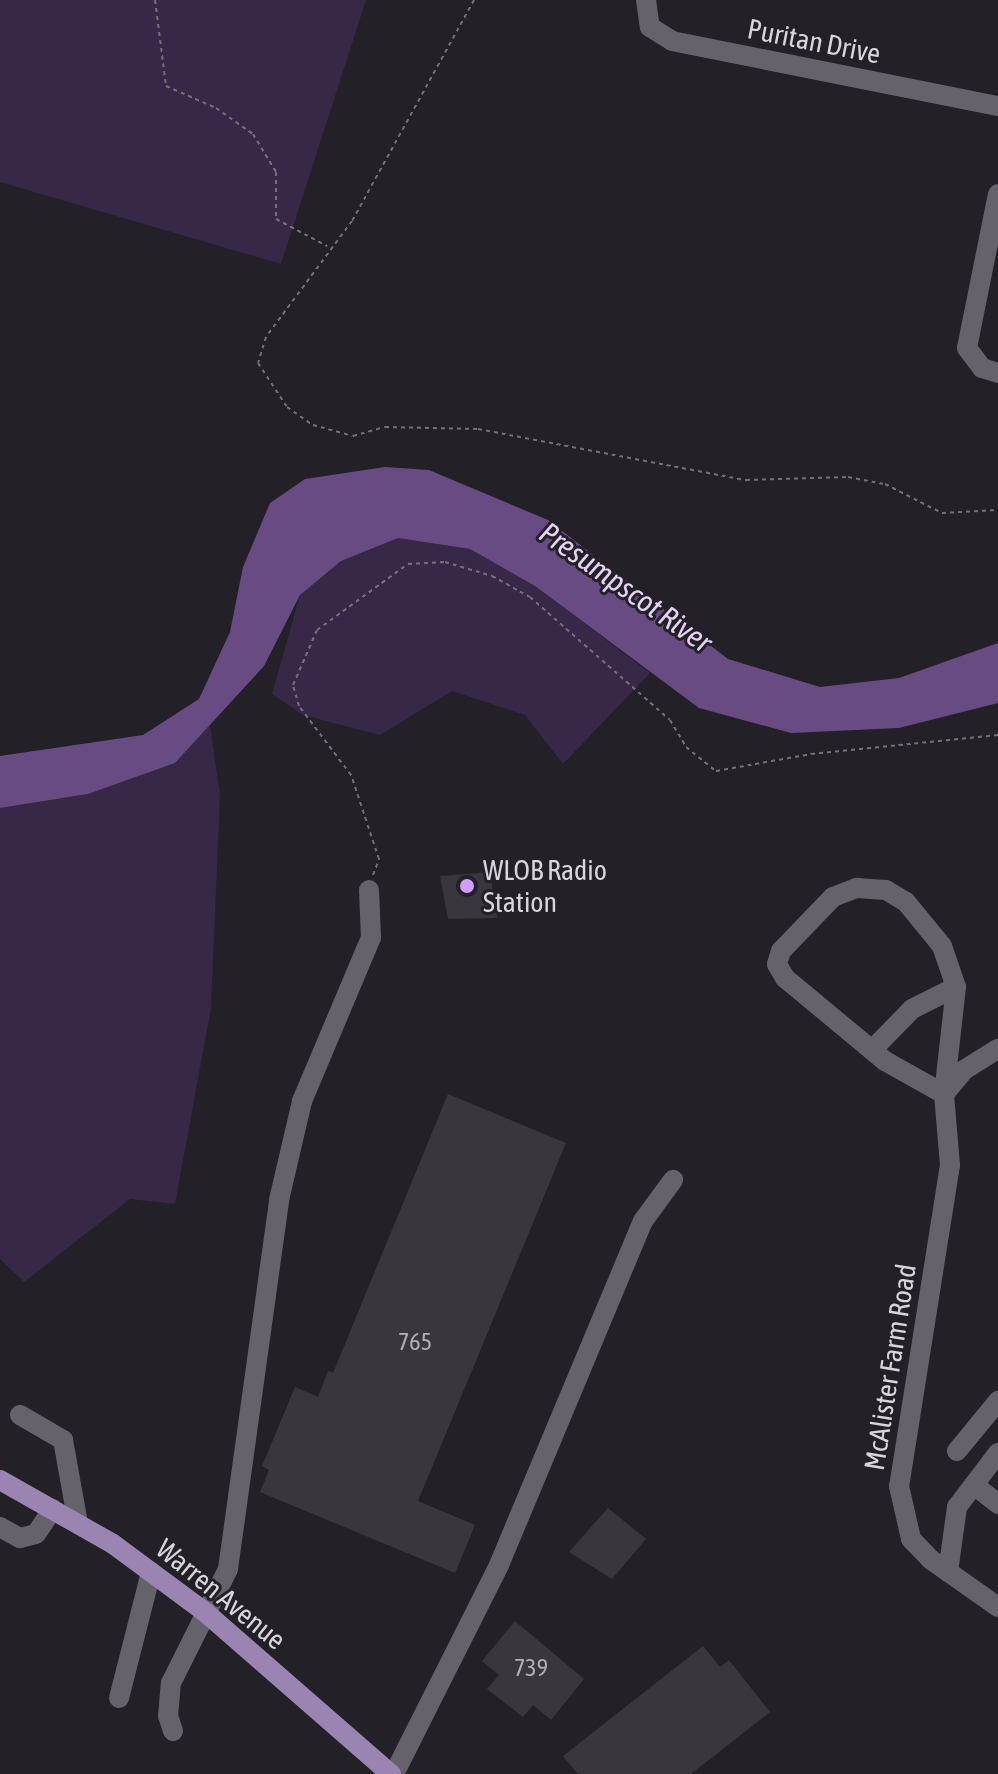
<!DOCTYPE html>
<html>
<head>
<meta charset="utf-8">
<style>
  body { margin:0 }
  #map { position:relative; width:998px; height:1774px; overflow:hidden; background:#232027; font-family:"Asap Condensed",sans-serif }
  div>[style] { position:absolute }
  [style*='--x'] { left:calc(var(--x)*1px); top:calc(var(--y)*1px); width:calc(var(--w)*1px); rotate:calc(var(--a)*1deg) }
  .green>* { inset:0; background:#382847 }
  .water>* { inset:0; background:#684b83 }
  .building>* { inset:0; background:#3a363e }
  .path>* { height:2px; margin-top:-1px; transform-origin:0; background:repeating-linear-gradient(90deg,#737077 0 4px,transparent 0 8px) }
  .minor>* { height:20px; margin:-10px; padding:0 10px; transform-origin:10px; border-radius:10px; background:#66626b }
  .major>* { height:20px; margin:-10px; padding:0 10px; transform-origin:10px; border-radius:10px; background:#9a84b1 }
  .dots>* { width:22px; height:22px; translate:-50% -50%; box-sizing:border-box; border:4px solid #232027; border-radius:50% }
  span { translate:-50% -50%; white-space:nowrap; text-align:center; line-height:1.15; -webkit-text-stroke:6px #232027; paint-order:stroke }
  .number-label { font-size:24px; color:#b1aeb4 }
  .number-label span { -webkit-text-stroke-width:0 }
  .street-label { font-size:28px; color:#d9d6db }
  .poi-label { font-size:28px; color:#d9d6db }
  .left { translate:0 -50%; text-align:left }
  .water-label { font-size:30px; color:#e5d4f7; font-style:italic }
</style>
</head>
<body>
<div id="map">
  <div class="green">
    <i style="clip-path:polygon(0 0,366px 0,281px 264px,0 182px)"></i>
    <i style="clip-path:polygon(398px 538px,470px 549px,535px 586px,650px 673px,563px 764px,525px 715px,452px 691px,380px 735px,303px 715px,272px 694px,300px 595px,341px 561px)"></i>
    <i style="clip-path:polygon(210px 725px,220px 795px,211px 1008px,175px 1204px,130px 1199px,24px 1282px,0 1259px,0 808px,88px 794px,175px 763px)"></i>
  </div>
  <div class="water">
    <i style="clip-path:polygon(385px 467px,429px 470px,548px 520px,728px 659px,820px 687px,899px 678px,998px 643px,998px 703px,899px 728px,791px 733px,699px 708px,535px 586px,470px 549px,398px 538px,341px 561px,300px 595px,264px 666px,175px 763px,88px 794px,0 808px,0 756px,143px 735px,199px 699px,230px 632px,243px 567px,270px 503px,305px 479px)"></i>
  </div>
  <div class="building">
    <i style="clip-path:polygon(490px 872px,497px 918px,448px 919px,440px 876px)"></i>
    <i style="clip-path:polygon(448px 1094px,566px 1143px,418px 1501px,475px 1525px,455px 1573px,260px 1492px,269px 1470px,262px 1466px,295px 1387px,318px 1397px,328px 1371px,333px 1373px)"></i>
    <i style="clip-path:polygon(608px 1508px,646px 1539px,612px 1579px,569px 1552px)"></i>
    <i style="clip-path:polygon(515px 1621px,584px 1679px,551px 1720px,533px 1705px,523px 1717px,487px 1689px,499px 1675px,482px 1661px)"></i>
    <i style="clip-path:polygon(703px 1646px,720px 1667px,729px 1660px,770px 1712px,691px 1774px,578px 1774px,563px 1756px)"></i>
  </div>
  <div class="path">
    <i style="--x:155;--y:0;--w:87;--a:82.7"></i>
    <i style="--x:166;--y:86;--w:55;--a:23.7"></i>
    <i style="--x:216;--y:108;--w:45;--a:35.1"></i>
    <i style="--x:253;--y:134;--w:44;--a:58.8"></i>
    <i style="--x:276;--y:172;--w:47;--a:90"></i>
    <i style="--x:276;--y:219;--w:58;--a:27.9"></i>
    <i style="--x:474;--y:0;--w:252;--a:118.9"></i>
    <i style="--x:352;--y:221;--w:144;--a:126.6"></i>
    <i style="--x:266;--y:337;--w:27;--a:107"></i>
    <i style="--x:258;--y:363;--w:53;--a:56.6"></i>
    <i style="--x:287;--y:407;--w:32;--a:35"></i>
    <i style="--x:313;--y:425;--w:41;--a:15.4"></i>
    <i style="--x:353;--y:436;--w:33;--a:-16"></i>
    <i style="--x:385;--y:427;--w:93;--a:1.2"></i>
    <i style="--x:478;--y:429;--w:273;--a:10.8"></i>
    <i style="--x:746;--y:480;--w:102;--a:-1.7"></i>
    <i style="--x:848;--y:477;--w:38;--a:11"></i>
    <i style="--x:885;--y:484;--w:64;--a:27"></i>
    <i style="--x:942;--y:513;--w:56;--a:-3.1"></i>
    <i style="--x:373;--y:875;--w:17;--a:-69"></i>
    <i style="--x:379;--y:859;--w:89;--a:-108.4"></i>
    <i style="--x:351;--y:775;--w:86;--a:-127"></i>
    <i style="--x:299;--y:706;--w:22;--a:-106"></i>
    <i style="--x:293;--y:685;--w:60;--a:-66.4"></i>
    <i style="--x:317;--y:630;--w:112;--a:-36"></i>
    <i style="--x:408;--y:564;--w:37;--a:-3"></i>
    <i style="--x:445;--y:562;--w:49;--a:16.6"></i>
    <i style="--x:492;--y:576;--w:43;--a:28.9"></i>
    <i style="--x:530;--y:597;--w:186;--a:41.3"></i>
    <i style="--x:670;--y:720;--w:31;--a:59"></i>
    <i style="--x:686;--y:747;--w:38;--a:39"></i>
    <i style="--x:716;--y:771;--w:97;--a:-10.1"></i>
    <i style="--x:811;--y:754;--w:188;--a:-5.8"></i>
  </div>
  <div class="minor">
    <i style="--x:646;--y:0;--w:27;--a:82"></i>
    <i style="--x:650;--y:27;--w:26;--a:32"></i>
    <i style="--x:672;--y:41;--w:332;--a:11.3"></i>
    <i style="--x:998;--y:194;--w:157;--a:101.4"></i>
    <i style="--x:967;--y:348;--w:25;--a:53"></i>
    <i style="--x:982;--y:368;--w:17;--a:17"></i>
    <i style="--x:872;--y:1050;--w:57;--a:-45.7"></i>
    <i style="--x:912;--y:1009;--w:49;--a:-26.6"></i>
    <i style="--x:944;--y:1094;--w:68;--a:-150.8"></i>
    <i style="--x:885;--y:1061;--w:130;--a:-140.3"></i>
    <i style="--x:785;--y:978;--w:16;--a:-120"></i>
    <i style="--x:777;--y:964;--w:14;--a:-73"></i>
    <i style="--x:781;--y:951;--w:75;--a:-46.1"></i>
    <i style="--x:833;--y:897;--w:26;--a:-21"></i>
    <i style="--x:857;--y:888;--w:29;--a:4"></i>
    <i style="--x:886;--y:890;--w:23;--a:31"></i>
    <i style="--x:906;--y:902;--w:57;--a:50.7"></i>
    <i style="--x:942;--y:946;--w:43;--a:71.1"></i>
    <i style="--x:956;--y:987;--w:108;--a:96.4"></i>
    <i style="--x:944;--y:1094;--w:71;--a:85.2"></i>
    <i style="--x:950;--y:1165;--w:325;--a:99"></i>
    <i style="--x:899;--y:1486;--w:54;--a:77.2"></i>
    <i style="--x:911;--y:1539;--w:28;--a:46"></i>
    <i style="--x:930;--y:1559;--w:83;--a:35.2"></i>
    <i style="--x:944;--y:1094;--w:31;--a:-50"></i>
    <i style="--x:964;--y:1070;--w:40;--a:-32"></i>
    <i style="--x:20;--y:1415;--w:50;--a:30.2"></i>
    <i style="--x:63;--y:1440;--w:84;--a:79.8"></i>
    <i style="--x:957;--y:1451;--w:65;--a:-50.6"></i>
    <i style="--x:974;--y:1485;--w:31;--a:38"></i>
    <i style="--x:0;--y:1527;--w:23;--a:29"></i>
    <i style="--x:20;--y:1538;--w:16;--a:-14"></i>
    <i style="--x:36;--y:1534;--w:30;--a:-56"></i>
    <i style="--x:948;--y:1572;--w:66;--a:-82.1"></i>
    <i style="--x:957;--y:1507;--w:68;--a:-52.8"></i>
    <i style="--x:119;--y:1698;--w:130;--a:-75.7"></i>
    <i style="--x:173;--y:1731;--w:16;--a:-108"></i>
    <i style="--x:168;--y:1716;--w:33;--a:-85"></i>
    <i style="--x:171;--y:1683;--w:127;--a:-63.4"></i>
    <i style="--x:228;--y:1569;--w:373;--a:-82.1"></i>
    <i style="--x:279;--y:1200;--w:102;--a:-76.9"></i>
    <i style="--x:302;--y:1101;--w:177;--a:-67.1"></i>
    <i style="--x:371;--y:938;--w:48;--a:-92.4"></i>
    <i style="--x:394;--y:1774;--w:234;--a:-63.3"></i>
    <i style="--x:499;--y:1565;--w:373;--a:-67.3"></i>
    <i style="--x:643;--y:1221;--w:51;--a:-53.8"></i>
  </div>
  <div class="major">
    <i style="--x:0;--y:1480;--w:130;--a:29.5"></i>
    <i style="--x:113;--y:1544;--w:114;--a:36.5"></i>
    <i style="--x:205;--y:1612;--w:247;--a:41.1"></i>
  </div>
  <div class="dots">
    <i style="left:467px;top:886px;background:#d09dff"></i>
  </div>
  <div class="number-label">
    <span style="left:415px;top:1342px">765</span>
    <span style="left:531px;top:1668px">739</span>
  </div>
  <div class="street-label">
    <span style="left:814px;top:41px;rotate:11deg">Puritan Drive</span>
    <span style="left:890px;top:1367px;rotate:-81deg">McAlister Farm Road</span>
    <span style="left:221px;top:1594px;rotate:39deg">Warren Avenue</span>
  </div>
  <div class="poi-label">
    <span class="left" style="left:483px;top:886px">WLOB Radio<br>Station</span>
  </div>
  <div class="water-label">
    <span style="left:626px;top:587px;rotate:35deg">Presumpscot River</span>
  </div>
</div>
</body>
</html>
